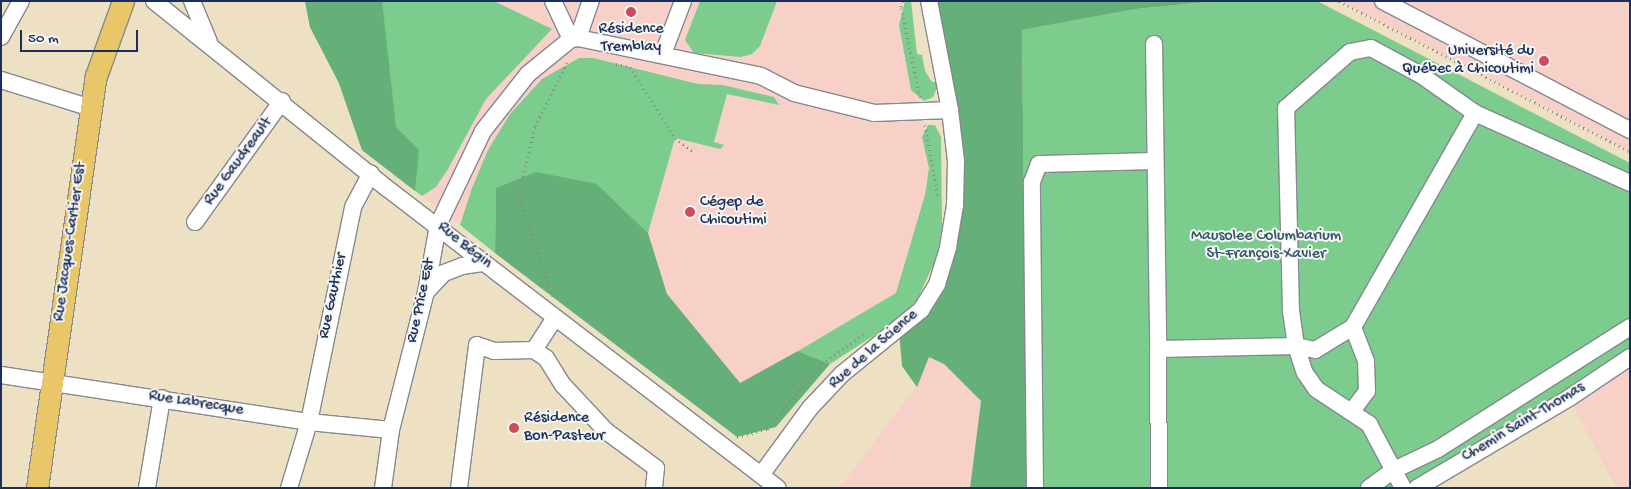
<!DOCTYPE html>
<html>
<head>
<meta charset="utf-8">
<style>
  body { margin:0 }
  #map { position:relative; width:1631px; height:489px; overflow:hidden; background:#eee1c3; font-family:"Gochi Hand",sans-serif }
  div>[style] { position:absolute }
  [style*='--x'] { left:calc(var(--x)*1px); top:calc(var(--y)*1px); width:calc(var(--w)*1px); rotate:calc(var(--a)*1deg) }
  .built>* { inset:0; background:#f7d1c8 }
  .green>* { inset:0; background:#7bcc8d }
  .forest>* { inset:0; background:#64b078 }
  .path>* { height:3px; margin-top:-1.5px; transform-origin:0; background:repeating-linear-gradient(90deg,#848890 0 1px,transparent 0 5px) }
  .roads { filter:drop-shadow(1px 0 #848890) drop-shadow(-1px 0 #848890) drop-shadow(0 1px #848890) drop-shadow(0 -1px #848890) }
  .minor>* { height:16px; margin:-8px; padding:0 8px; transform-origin:8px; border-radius:8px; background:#fff }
  .major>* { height:21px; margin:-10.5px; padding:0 10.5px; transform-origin:10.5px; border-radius:10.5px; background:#e9c769 }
  .dots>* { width:14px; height:14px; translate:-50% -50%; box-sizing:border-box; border:2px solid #f6f6f2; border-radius:50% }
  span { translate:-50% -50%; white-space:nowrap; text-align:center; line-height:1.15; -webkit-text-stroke:4px #f6f6f2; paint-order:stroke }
  .poi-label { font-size:16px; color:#1b2f5e }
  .right { translate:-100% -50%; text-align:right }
  .left { translate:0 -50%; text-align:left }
  .street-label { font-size:16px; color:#1b2f5e }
  .park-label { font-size:16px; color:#33566a }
  .frame { position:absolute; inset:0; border:2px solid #1b2f5e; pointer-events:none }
  .scale { position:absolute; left:20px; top:30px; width:118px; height:22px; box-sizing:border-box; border:2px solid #1b2f5e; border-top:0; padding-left:6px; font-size:15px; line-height:18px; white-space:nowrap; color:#1b2f5e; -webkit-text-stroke:4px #f6f6f2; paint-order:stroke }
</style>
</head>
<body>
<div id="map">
  <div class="built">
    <i style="clip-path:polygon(305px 1px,901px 1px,938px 199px,927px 271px,857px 338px,737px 437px,362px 150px,339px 83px,310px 27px)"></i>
    <i style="clip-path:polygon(1339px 1px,1630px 1px,1630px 152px,1522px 94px)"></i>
    <i style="clip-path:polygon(929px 357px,944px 364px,981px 401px,970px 488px,839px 488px,916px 387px)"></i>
    <i style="clip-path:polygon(1630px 357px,1630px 488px,1616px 488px,1569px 398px)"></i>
  </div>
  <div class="green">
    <i style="clip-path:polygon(305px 1px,494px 1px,552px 29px,486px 99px,448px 169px,436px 187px,422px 196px,362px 150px,339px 83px,310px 27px)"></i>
    <i style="clip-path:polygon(700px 1px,777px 1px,760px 46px,752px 54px,741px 57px,694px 53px,685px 40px)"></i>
    <i style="clip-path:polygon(905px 1px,911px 1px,917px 54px,922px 55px,925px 71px,932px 82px,936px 82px,937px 88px,933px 97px,924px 101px,911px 90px,899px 25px)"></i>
    <i style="clip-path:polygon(1217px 1px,1317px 1px,1630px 163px,1630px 358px,1417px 488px,1027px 488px,1022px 30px,1136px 9px)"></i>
    <i style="clip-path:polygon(579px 58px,593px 58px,698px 84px,723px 85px,774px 97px,779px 105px,727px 94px,714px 142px,724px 145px,720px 149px,675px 138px,648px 233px,597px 184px,496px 189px,495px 253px,460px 225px,472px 188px,488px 150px,510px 114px,542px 79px)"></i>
    <i style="clip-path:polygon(928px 125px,935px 125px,941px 137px,942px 227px,937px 257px,917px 300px,898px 320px,830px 364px,798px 351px,896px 293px,925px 195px,929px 168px,922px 137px)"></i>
  </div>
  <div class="forest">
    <i style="clip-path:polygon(305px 1px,382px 1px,396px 127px,419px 150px,415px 191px,362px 150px,339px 83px,310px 27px)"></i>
    <i style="clip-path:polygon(929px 1px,1217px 1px,1136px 9px,1022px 30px,1027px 488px,970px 488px,981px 401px,944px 364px,929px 357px,917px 387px,902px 366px,899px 331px,921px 310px,955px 205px)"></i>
    <i style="clip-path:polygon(536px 172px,597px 184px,648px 233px,667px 294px,740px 383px,798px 351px,830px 364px,776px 427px,737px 437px,495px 253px,496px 188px)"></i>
  </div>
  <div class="path">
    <i style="--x:902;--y:1;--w:7;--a:98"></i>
    <i style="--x:901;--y:8;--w:91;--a:77.9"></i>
    <i style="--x:1339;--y:1;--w:328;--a:27.4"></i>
    <i style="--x:616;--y:64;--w:14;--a:12"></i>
    <i style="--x:630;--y:67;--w:84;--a:57.6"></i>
    <i style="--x:675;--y:138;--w:24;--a:36"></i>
    <i style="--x:925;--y:125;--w:74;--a:79.9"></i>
    <i style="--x:553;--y:296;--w:106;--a:-109.3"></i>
    <i style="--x:518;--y:196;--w:72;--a:-76.3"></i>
    <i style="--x:535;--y:126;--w:71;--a:-63.1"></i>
    <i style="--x:737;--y:437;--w:31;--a:-15"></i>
    <i style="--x:767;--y:429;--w:85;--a:-49.8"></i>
    <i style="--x:822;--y:364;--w:53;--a:-35.8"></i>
  </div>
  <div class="roads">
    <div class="minor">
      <i style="--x:154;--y:1;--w:300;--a:38.8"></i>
      <i style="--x:388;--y:189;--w:491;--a:37.5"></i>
      <i style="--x:192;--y:1;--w:44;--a:67.5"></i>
      <i style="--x:553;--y:1;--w:42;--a:64.7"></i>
      <i style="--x:1383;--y:1;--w:279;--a:27.6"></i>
      <i style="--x:1;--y:37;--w:41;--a:-60.9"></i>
      <i style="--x:578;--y:38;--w:187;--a:11.7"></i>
      <i style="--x:761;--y:76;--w:37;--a:27"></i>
      <i style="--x:794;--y:93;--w:82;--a:14"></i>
      <i style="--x:874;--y:113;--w:76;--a:-2.3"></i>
      <i style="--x:1154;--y:44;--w:305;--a:89.2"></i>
      <i style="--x:1158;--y:349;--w:138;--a:-1.2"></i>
      <i style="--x:1296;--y:346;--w:28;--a:72"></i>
      <i style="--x:1305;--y:373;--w:19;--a:55"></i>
      <i style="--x:1316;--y:389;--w:64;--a:33.4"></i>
      <i style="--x:1369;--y:424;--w:72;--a:62"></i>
      <i style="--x:663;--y:54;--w:57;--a:-69.3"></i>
      <i style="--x:1;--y:80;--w:94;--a:17.3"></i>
      <i style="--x:195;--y:222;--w:149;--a:-54.3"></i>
      <i style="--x:426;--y:292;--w:26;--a:-47"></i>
      <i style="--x:444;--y:273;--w:19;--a:-21"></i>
      <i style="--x:462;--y:266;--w:22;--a:-8"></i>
      <i style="--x:1353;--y:327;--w:44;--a:148.8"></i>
      <i style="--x:1315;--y:350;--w:19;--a:-168"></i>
      <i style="--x:1296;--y:346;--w:35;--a:-98"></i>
      <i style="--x:1291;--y:311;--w:203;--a:-91.4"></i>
      <i style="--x:1286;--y:108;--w:85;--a:-41.2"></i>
      <i style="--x:1350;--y:52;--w:21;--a:-11"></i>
      <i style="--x:1371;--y:48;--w:57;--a:28.4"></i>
      <i style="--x:1421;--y:75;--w:66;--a:35.1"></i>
      <i style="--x:1475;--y:113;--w:170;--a:24.3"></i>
      <i style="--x:1158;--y:349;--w:139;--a:89.6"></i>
      <i style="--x:534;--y:350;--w:14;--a:34"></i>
      <i style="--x:546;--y:358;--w:32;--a:58"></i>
      <i style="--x:563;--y:385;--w:63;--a:46.9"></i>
      <i style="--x:606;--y:431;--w:62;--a:36.5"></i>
      <i style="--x:656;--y:468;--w:20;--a:96"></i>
      <i style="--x:1;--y:375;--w:312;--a:8.7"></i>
      <i style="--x:309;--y:422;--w:82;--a:5.6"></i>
      <i style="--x:1352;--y:411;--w:25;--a:-53"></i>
      <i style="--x:1367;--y:391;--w:30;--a:-92"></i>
      <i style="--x:1366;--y:361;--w:36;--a:-111"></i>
      <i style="--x:1353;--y:327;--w:246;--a:-60.3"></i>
      <i style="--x:761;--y:475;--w:83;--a:-53.8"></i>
      <i style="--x:810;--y:408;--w:47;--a:-46.7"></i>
      <i style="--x:842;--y:374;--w:102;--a:-39"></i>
      <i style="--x:921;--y:310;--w:31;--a:-58"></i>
      <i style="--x:937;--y:284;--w:39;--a:-73"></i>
      <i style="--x:948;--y:247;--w:43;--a:-80.5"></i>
      <i style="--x:955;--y:205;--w:44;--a:-88.7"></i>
      <i style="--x:956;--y:161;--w:51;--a:-96.7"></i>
      <i style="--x:950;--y:110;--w:111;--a:-100.9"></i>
      <i style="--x:147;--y:488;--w:91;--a:-80.5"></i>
      <i style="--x:289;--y:488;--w:69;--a:-73.1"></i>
      <i style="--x:309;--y:422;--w:219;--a:-78.4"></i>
      <i style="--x:353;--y:207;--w:38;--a:-62"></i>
      <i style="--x:383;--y:488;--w:59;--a:-82.1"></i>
      <i style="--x:391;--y:430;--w:142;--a:-75.8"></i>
      <i style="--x:426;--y:292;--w:68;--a:-79.8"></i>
      <i style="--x:438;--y:225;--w:104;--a:-64.4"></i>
      <i style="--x:483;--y:131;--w:73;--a:-51.7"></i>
      <i style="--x:528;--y:74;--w:55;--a:-39.1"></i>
      <i style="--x:571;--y:39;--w:7;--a:-8"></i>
      <i style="--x:578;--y:38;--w:39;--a:-71"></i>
      <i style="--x:459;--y:488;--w:144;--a:-82.8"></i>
      <i style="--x:477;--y:345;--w:18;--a:19"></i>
      <i style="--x:494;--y:351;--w:40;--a:-1.4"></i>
      <i style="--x:534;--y:350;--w:38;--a:-57"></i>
      <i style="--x:1035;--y:488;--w:306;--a:-90.6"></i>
      <i style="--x:1032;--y:182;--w:19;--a:-69"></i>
      <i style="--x:1039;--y:164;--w:116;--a:-1.5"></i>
      <i style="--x:1369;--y:488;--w:31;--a:-36"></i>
      <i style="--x:1394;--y:470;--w:49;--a:-25.5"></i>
      <i style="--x:1438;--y:449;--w:227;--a:-32.4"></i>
      <i style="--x:1417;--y:488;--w:177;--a:-30.6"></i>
      <i style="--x:1569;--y:398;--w:73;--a:-33.9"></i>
    </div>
    <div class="major">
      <i style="--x:37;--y:488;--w:416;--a:-81.9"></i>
      <i style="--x:96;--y:76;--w:80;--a:-70.2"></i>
    </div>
  </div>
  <div class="dots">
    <i style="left:631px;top:12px;background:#d1495b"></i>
    <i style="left:1544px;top:61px;background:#d1495b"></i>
    <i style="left:690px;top:212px;background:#d1495b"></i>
    <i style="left:514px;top:428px;background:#d1495b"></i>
  </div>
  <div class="poi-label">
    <span style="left:631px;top:39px">Résidence<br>Tremblay</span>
    <span class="right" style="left:1534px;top:61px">Université du<br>Québec à Chicoutimi</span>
    <span class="left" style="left:700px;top:212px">Cégep de<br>Chicoutimi</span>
    <span class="left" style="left:524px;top:428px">Résidence<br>Bon-Pasteur</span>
  </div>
  <div class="street-label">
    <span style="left:239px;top:162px;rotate:-54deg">Rue Gaudreault</span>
    <span style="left:71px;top:242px;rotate:-82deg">Rue Jacques-Cartier Est</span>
    <span style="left:464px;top:246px;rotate:39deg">Rue Bégin</span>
    <span style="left:334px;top:296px;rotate:-78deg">Rue Gauthier</span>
    <span style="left:422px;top:301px;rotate:-78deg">Rue Price Est</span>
    <span style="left:874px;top:350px;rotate:-41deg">Rue de la Science</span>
    <span style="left:196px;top:404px;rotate:9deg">Rue Labrecque</span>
    <span style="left:1524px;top:423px;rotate:-31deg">Chemin Saint-Thomas</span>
  </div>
  <div class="park-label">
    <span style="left:1266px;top:246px">Mausolee Columbarium<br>St-François-Xavier</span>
  </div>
  <div class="frame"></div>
  <div class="scale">50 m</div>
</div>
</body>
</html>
